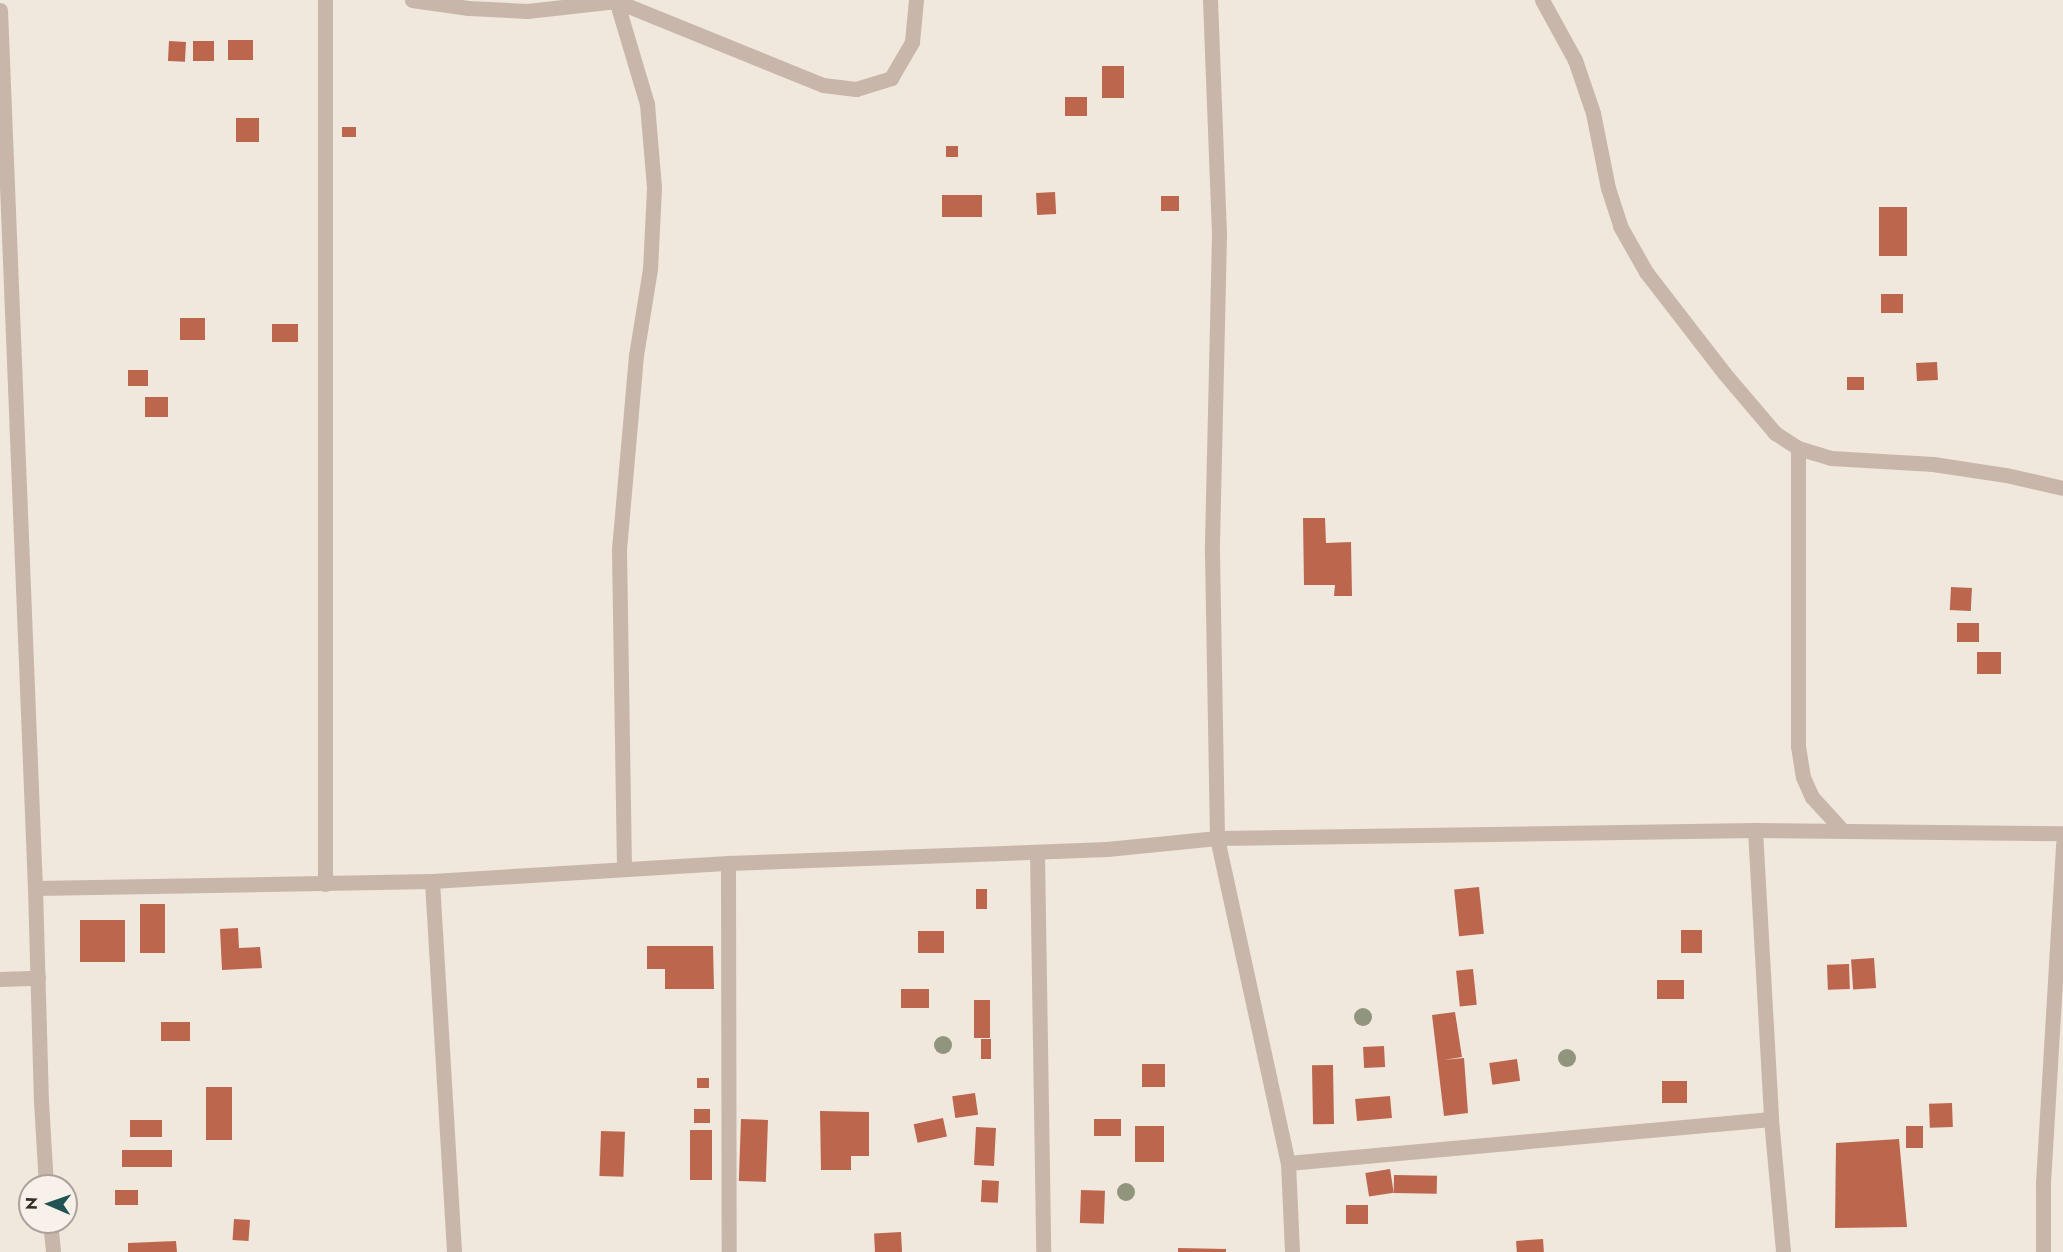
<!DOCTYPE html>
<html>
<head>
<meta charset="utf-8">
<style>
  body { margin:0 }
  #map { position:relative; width:2063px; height:1252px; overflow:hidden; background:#f0e7dd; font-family:Jost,sans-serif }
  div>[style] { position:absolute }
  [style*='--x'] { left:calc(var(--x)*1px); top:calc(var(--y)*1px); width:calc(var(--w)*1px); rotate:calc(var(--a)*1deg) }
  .building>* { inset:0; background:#bd664e; transform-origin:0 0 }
  .minor>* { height:15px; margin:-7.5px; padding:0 7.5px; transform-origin:7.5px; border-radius:7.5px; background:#c8b6aa }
  .trees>* { width:18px; height:18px; margin:-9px; border-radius:50%; background:#92957d }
  span { translate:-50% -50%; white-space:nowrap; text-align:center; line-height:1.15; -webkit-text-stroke:6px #f8f1e9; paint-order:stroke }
  .north { position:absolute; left:18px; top:1174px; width:60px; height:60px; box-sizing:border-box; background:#f8f1e9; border:2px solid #aaa29c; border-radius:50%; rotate:272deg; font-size:16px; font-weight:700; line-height:24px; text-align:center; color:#362c29 }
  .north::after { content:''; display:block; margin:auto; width:21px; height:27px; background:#215254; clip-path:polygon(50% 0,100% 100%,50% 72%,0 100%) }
</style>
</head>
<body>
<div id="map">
  <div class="building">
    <i style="left:253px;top:40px;width:20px;height:25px;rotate:90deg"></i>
    <i style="left:169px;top:41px;width:17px;height:20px;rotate:3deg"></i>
    <i style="left:193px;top:41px;width:21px;height:20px"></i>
    <i style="left:1124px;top:66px;width:32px;height:22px;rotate:90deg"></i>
    <i style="left:1065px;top:97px;width:22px;height:19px"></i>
    <i style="left:236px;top:118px;width:23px;height:24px"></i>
    <i style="left:342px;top:127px;width:14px;height:10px"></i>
    <i style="left:946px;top:146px;width:12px;height:11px"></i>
    <i style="left:1055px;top:192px;width:22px;height:19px;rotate:87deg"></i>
    <i style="left:942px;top:195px;width:40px;height:22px"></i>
    <i style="left:1161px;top:196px;width:18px;height:15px"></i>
    <i style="left:1879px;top:207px;width:28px;height:49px"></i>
    <i style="left:1881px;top:294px;width:22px;height:19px"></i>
    <i style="left:180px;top:318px;width:25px;height:22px"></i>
    <i style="left:272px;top:324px;width:26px;height:18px"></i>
    <i style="left:1937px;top:362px;width:18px;height:21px;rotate:87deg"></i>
    <i style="left:128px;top:370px;width:20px;height:16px"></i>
    <i style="left:1847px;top:377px;width:17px;height:13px"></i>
    <i style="left:145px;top:397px;width:23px;height:20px"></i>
    <i style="clip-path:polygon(1303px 518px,1325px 518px,1326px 543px,1351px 542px,1352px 596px,1334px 596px,1335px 585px,1304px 585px)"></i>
    <i style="left:1951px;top:587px;width:21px;height:23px;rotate:3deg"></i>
    <i style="left:1957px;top:623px;width:22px;height:19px"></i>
    <i style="left:1977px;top:652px;width:24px;height:22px"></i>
    <i style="left:1479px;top:887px;width:47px;height:25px;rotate:84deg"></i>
    <i style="left:976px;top:889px;width:11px;height:20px"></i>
    <i style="left:140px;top:904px;width:25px;height:49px"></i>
    <i style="left:80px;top:920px;width:45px;height:42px"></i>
    <i style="clip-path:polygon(238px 928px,239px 948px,260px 947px,262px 968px,222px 970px,220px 929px)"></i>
    <i style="left:1702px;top:930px;width:23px;height:21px;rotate:90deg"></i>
    <i style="left:918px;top:931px;width:26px;height:22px"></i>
    <i style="clip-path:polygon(647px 946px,713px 946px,714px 989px,665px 989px,665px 969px,647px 969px)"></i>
    <i style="left:1874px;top:958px;width:30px;height:23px;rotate:86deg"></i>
    <i style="left:1849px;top:964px;width:25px;height:22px;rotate:88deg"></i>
    <i style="left:1473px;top:969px;width:36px;height:17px;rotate:84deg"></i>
    <i style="left:1657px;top:980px;width:27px;height:19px"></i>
    <i style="left:901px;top:989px;width:28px;height:19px"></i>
    <i style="left:974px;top:1000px;width:16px;height:38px"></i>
    <i style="clip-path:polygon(1455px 1012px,1462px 1057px,1444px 1060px,1464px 1058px,1468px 1113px,1444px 1116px,1432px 1015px)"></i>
    <i style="left:161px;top:1022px;width:29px;height:19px"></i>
    <i style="left:981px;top:1039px;width:10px;height:20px"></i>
    <i style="left:1384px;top:1046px;width:21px;height:21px;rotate:87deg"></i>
    <i style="left:1517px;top:1059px;width:22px;height:28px;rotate:82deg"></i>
    <i style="left:1165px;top:1064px;width:23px;height:23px;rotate:90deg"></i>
    <i style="left:1333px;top:1065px;width:59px;height:21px;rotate:89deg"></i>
    <i style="left:697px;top:1078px;width:12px;height:10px"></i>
    <i style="left:1662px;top:1081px;width:25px;height:22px"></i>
    <i style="left:206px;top:1087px;width:26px;height:53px"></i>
    <i style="left:975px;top:1093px;width:22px;height:23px;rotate:82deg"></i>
    <i style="left:1390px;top:1096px;width:22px;height:35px;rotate:85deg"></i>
    <i style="left:1952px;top:1103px;width:24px;height:23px;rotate:88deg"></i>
    <i style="left:694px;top:1109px;width:16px;height:14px"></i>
    <i style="clip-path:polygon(820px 1111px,869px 1112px,869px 1156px,851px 1156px,851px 1170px,821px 1170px)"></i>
    <i style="left:943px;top:1118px;width:19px;height:30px;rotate:78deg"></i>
    <i style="left:741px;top:1119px;width:27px;height:62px;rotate:2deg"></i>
    <i style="left:1121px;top:1119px;width:17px;height:27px;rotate:90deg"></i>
    <i style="left:162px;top:1120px;width:17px;height:32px;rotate:90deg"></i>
    <i style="left:1135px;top:1126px;width:29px;height:36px"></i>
    <i style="left:1906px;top:1126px;width:17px;height:22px"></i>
    <i style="left:976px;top:1127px;width:20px;height:38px;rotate:3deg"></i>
    <i style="left:690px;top:1130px;width:22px;height:50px"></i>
    <i style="left:601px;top:1131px;width:24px;height:45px;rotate:2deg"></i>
    <i style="clip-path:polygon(1899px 1139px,1907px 1227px,1835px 1228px,1836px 1143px)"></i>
    <i style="left:172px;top:1150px;width:17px;height:50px;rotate:90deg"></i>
    <i style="left:1390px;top:1169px;width:24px;height:25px;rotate:81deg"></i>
    <i style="left:1394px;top:1175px;width:43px;height:18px;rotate:1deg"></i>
    <i style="left:982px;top:1180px;width:17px;height:22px;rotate:3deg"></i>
    <i style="left:115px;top:1190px;width:23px;height:15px"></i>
    <i style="left:1081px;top:1190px;width:24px;height:33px;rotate:2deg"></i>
    <i style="left:1346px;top:1205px;width:22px;height:19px"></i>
    <i style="left:234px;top:1219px;width:16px;height:21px;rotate:4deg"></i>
    <i style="left:901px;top:1232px;width:20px;height:27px;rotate:87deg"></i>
    <i style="left:1543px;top:1239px;width:13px;height:27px;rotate:86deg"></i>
    <i style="clip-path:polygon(176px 1241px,177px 1252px,128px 1252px,128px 1243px)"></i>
    <i style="clip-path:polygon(1178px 1248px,1226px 1249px,1226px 1252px,1178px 1252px)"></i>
  </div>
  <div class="minor">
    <i style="--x:325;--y:0;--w:884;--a:90"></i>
    <i style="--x:412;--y:0;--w:57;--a:8.1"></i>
    <i style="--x:468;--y:8;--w:59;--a:2.9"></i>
    <i style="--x:527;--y:11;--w:90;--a:-6.4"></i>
    <i style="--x:616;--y:1;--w:223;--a:22.1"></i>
    <i style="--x:823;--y:85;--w:33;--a:7"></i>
    <i style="--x:856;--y:89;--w:37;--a:-17"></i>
    <i style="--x:891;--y:78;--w:42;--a:-59.7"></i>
    <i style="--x:912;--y:42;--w:42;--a:-84.6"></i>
    <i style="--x:616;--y:0;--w:109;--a:73.4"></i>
    <i style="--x:647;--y:104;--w:84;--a:85.2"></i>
    <i style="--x:654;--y:188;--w:81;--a:92.8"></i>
    <i style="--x:650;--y:269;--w:87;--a:99.2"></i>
    <i style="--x:636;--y:355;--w:196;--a:95"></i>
    <i style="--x:619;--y:550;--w:319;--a:89.1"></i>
    <i style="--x:1210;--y:0;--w:235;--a:87.8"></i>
    <i style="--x:1219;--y:235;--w:317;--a:91.3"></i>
    <i style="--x:1212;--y:552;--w:286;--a:89"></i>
    <i style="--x:1217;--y:838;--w:333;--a:77.7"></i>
    <i style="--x:1288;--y:1163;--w:89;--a:87.4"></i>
    <i style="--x:1542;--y:0;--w:68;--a:61.2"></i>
    <i style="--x:1575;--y:60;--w:56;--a:71.2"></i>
    <i style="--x:1593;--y:113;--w:76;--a:78.7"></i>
    <i style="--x:1608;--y:188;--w:40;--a:72"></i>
    <i style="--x:1620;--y:226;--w:53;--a:60.5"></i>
    <i style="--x:1646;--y:272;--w:128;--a:52.3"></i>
    <i style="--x:1724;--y:373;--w:79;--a:49.6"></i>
    <i style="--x:1775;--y:433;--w:27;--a:33"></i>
    <i style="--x:1798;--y:448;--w:34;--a:17"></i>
    <i style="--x:1831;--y:458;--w:102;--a:3.4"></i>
    <i style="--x:1933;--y:464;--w:74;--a:8.6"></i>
    <i style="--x:2006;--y:475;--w:58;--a:12.8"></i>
    <i style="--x:0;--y:10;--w:879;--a:87.72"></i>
    <i style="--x:35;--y:888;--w:213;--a:88.4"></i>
    <i style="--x:41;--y:1101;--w:85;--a:86.6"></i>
    <i style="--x:1798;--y:448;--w:298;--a:90"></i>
    <i style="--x:1798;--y:746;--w:31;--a:81"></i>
    <i style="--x:1803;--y:777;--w:22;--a:66"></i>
    <i style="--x:1812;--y:797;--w:46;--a:47.6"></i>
    <i style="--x:1755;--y:830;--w:289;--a:86.8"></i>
    <i style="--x:1771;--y:1119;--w:134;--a:84.8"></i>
    <i style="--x:1037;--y:853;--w:399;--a:89.1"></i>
    <i style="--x:728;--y:863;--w:389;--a:89.9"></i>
    <i style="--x:432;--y:881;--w:372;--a:86.6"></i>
    <i style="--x:35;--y:888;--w:397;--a:-1"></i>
    <i style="--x:432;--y:881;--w:297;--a:-3.5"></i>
    <i style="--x:728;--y:863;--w:379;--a:-2.1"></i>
    <i style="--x:1107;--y:849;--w:111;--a:-5.7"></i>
    <i style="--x:1217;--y:838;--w:538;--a:-0.85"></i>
    <i style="--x:1755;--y:830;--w:308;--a:0.6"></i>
    <i style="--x:0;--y:979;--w:38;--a:-2"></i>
    <i style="--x:1288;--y:1163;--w:485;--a:-5.2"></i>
    <i style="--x:50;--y:1222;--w:30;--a:84"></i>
    <i style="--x:2043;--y:1252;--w:69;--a:-90"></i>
    <i style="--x:2043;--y:1183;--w:340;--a:-86.6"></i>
  </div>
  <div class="trees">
    <i style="left:1363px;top:1017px"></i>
    <i style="left:943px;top:1045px"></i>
    <i style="left:1567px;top:1058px"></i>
    <i style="left:1126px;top:1192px"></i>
  </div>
  <div class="north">N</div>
</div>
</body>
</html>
